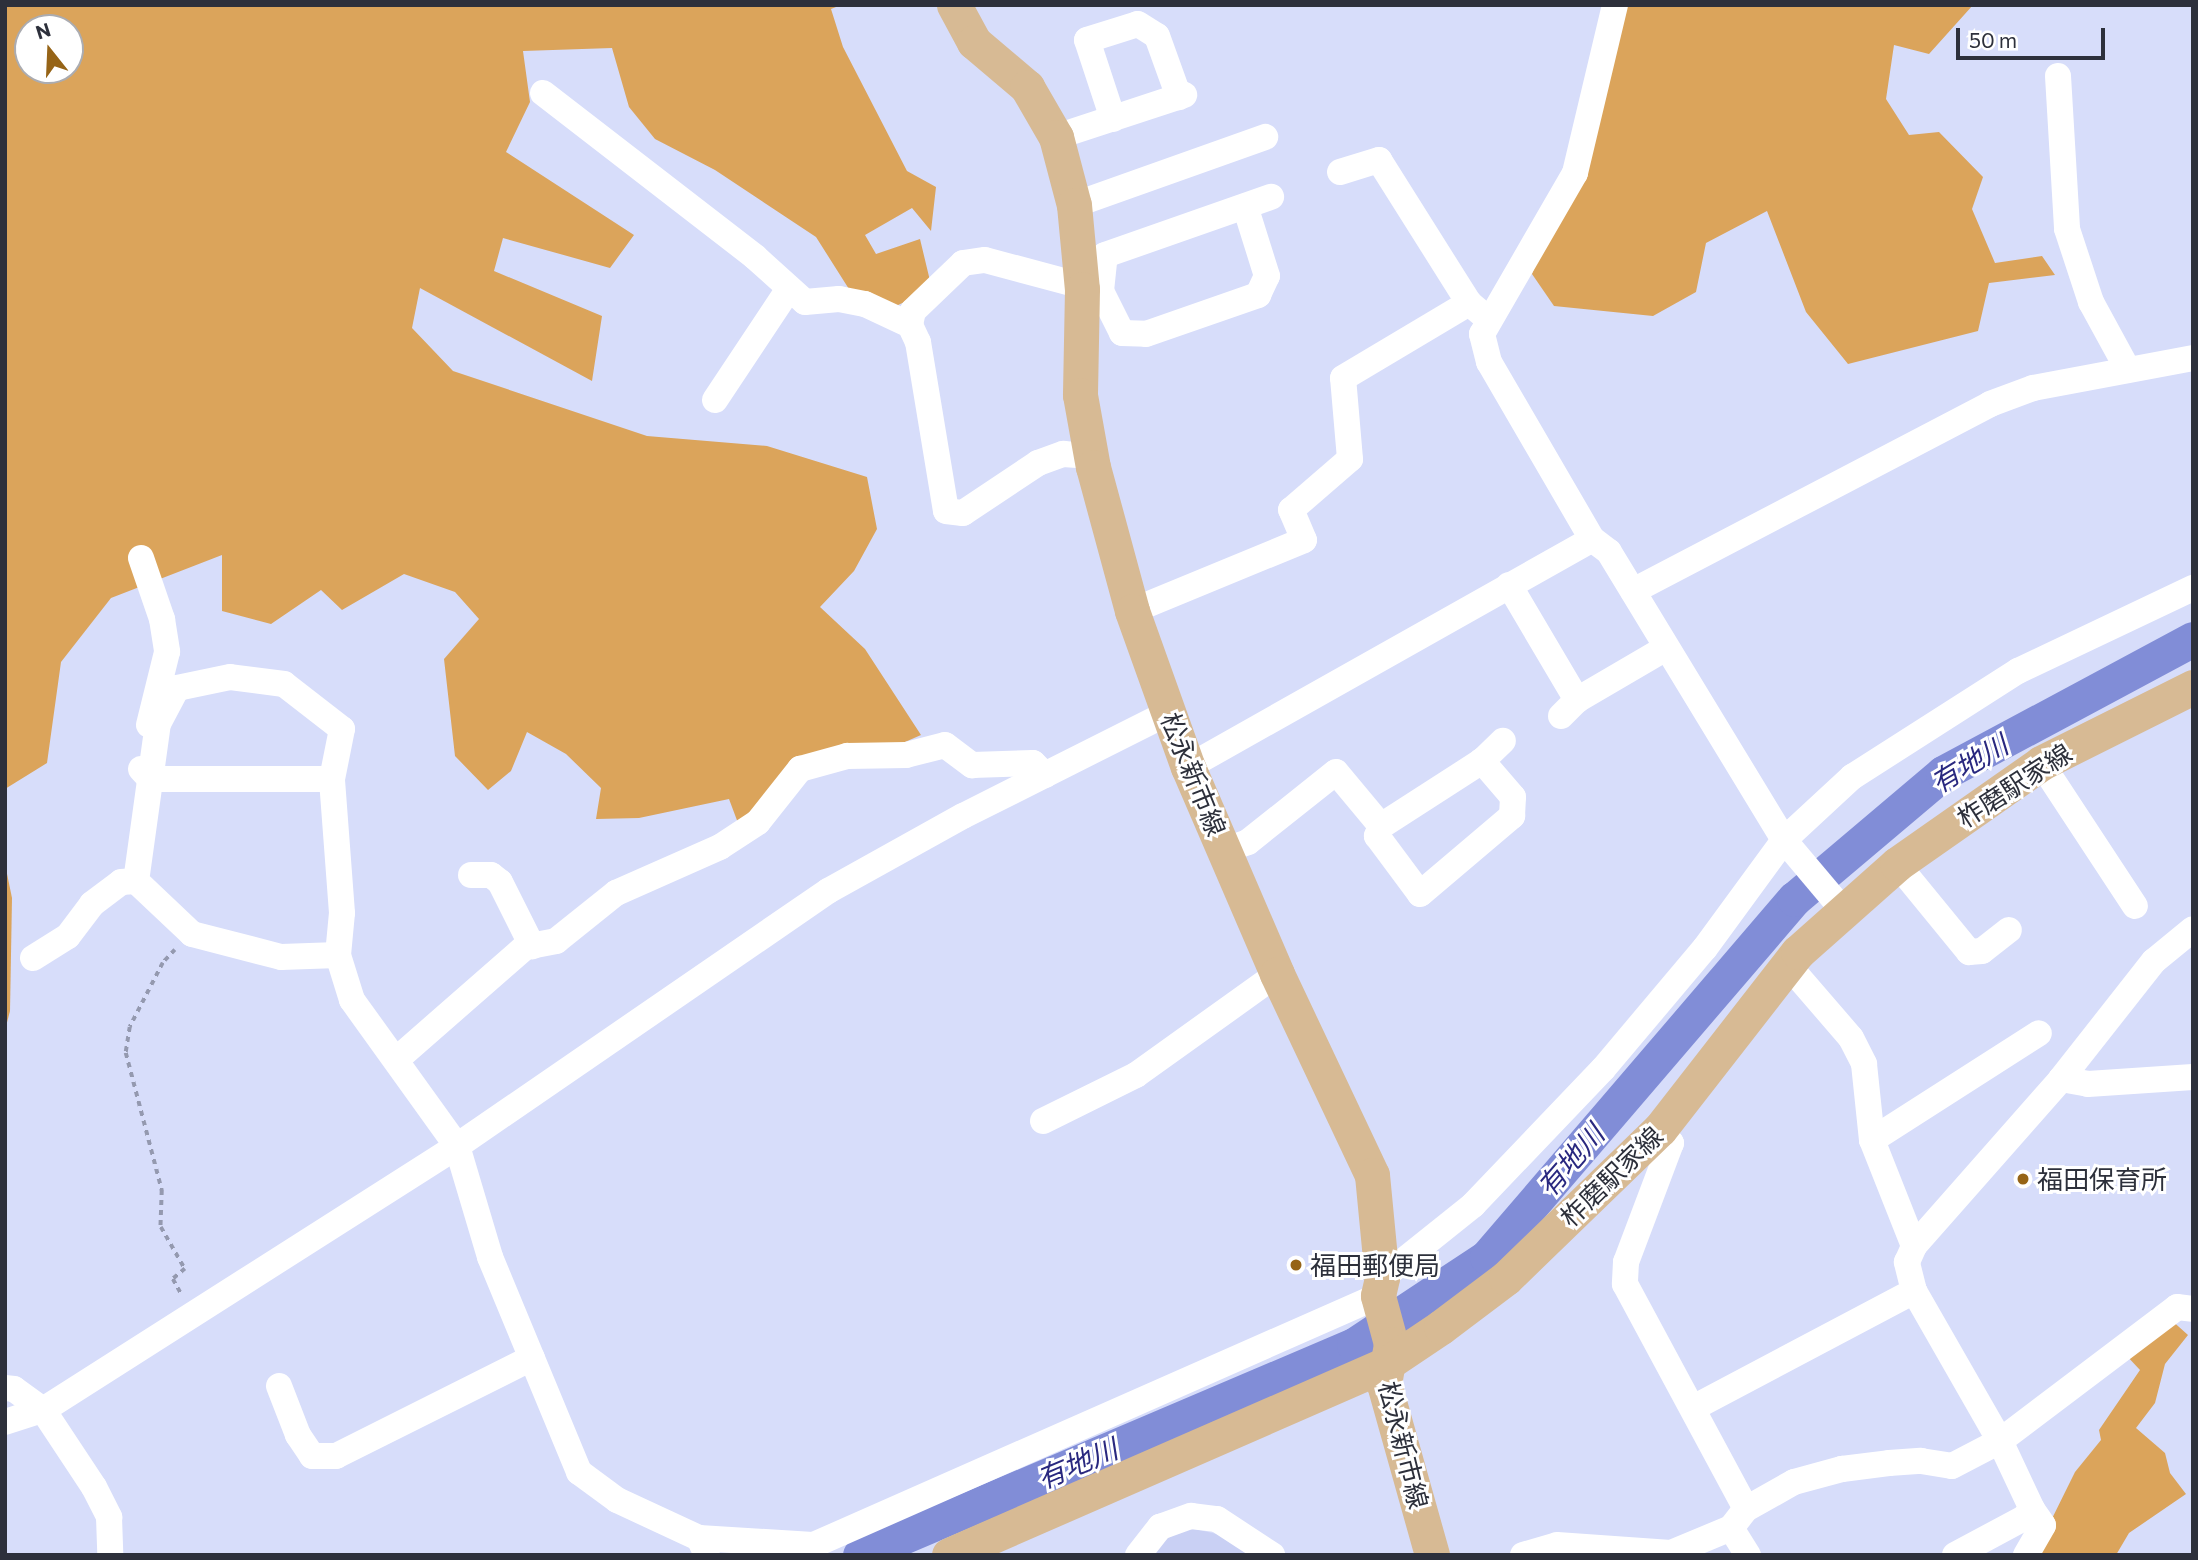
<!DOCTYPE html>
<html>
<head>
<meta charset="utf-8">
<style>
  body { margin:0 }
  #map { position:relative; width:2198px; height:1560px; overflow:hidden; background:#d7ddfa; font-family:Commissioner,"Noto Sans JP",sans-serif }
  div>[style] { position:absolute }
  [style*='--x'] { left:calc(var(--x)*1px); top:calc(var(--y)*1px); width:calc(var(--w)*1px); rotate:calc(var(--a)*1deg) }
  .built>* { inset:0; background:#c9d0f4 }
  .forest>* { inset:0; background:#dba45b }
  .river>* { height:35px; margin:-17.5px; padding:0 17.5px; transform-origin:17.5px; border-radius:17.5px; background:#818dd7 }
  .path>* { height:3.5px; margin-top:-1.75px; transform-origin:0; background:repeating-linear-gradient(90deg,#9499af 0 5px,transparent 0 10px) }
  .minor>* { height:26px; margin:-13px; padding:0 13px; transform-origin:13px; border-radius:13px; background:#fff }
  .major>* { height:35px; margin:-17.5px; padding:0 17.5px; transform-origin:17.5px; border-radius:17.5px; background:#d7ba94 }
  .dots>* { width:19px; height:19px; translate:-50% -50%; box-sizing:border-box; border:4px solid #fff; border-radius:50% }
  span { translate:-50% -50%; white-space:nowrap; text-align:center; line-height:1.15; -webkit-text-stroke:6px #fff; paint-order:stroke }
  .street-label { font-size:26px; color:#2d303b }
  .poi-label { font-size:26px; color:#2d303b }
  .left { translate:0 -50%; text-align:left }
  .water-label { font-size:28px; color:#29287f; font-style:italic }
  .frame { position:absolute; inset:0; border:7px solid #2d303b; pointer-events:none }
  .north { position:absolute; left:14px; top:14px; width:70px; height:70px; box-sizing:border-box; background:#fff; border:2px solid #abacb1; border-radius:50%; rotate:342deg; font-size:19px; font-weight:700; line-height:28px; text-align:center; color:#2d303b }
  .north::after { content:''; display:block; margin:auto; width:24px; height:32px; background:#966417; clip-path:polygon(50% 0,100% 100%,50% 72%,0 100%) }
  .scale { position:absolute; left:1956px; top:28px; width:149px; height:32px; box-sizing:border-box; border:4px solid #2d303b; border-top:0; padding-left:9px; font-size:21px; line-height:24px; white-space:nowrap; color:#2d303b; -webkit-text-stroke:5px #fff; paint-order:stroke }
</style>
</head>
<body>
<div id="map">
  <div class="built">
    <i style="clip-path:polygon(1191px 1528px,1225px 1536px,1254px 1555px,1144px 1555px,1159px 1541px)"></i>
  </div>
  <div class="forest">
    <i style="clip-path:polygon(evenodd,5px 5px,841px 5px,831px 9px,843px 47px,907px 171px,936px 187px,931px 231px,912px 208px,865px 235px,876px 254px,920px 239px,932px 289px,896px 306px,854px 297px,816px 237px,715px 170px,655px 139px,629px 107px,612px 48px,523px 51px,530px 102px,506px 152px,634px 235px,610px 268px,503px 238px,494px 271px,602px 316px,592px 381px,420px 288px,412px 328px,453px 371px,647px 436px,767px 446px,867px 477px,877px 529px,854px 571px,820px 607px,865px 649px,921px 735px,889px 749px,807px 757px,738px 823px,729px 799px,639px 818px,596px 819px,601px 788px,566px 754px,527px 732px,511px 771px,488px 790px,455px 756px,444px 659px,479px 619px,455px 592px,404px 574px,342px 610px,321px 590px,271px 624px,222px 611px,222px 555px,111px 598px,61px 662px,47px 763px,5px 789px,5px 5px,28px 28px,70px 28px,70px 70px,28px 70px,28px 28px)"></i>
    <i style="clip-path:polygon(1624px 5px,1973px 5px,1929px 54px,1894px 45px,1886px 99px,1909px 135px,1939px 132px,1983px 177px,1972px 209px,1995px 263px,2042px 256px,2055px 275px,1989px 283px,1978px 331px,1848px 364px,1806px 312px,1767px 211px,1706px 243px,1696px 292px,1653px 316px,1554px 306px,1532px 274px)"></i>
    <i style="clip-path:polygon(5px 864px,12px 898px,10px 1011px,5px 1030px)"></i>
    <i style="clip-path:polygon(2169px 1318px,2188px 1335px,2165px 1364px,2155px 1403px,2136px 1428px,2165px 1453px,2170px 1473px,2186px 1494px,2129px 1533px,2116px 1555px,2034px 1555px,2075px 1472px,2101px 1440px,2099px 1430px,2140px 1370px,2125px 1354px)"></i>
  </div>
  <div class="river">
    <i style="--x:860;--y:1555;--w:537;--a:-23.03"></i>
    <i style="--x:1354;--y:1345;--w:159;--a:-33.5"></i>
    <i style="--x:1487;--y:1257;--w:472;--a:-49.4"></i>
    <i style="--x:1794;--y:899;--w:195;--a:-40.2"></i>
    <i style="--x:1943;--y:773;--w:284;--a:-28.2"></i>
  </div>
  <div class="path">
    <i style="--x:175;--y:950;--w:18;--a:133"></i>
    <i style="--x:163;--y:963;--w:72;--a:117.3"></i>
    <i style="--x:130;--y:1027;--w:26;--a:99"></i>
    <i style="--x:126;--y:1053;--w:142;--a:75.3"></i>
    <i style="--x:162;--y:1190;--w:37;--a:92"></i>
    <i style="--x:161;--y:1227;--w:48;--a:60.3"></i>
    <i style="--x:185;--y:1269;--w:16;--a:140"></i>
    <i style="--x:173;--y:1279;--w:18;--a:61"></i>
  </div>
  <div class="minor">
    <i style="--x:1615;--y:5;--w:173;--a:103.4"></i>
    <i style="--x:1575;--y:173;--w:186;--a:120"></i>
    <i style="--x:1482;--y:334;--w:29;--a:76"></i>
    <i style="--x:1489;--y:362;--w:205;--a:59.8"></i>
    <i style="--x:1592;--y:539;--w:21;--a:37"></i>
    <i style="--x:1609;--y:552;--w:337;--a:58.7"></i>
    <i style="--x:1784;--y:840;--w:92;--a:49.9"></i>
    <i style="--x:2058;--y:76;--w:153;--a:86.6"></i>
    <i style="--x:2067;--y:229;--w:77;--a:71.8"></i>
    <i style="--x:2091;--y:302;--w:77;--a:61.4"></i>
    <i style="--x:543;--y:93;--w:268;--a:37.7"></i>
    <i style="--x:755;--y:257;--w:67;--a:42"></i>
    <i style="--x:805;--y:302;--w:34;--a:-5"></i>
    <i style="--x:839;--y:299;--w:26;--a:11"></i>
    <i style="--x:865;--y:304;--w:50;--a:25"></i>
    <i style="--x:910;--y:325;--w:19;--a:65"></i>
    <i style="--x:918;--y:342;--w:171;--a:80.6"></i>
    <i style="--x:946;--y:511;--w:17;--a:7"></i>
    <i style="--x:963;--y:513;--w:90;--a:-33.7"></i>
    <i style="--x:1038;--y:463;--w:27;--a:-20"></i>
    <i style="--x:1063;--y:454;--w:29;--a:4"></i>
    <i style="--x:1113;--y:119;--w:83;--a:-108.2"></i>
    <i style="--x:1087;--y:40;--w:53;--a:-17.4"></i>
    <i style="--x:1138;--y:24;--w:22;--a:32"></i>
    <i style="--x:1157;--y:36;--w:65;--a:70.2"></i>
    <i style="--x:1056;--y:137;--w:135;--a:-18.2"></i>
    <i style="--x:1340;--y:172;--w:41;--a:-17.1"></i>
    <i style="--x:1379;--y:160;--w:169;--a:57.8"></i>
    <i style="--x:1074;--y:205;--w:203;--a:-19.6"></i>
    <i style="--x:1101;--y:291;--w:47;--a:63.4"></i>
    <i style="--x:1122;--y:333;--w:24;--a:2"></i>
    <i style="--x:1146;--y:334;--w:119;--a:-19.2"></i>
    <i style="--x:1258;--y:295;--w:21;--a:-65"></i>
    <i style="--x:1267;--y:276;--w:73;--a:-107.4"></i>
    <i style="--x:910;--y:325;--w:14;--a:-78"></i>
    <i style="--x:913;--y:311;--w:69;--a:-43.8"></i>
    <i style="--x:963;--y:263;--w:22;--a:-8"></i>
    <i style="--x:985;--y:260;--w:120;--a:15"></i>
    <i style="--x:1101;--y:291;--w:36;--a:-84"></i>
    <i style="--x:1105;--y:255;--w:176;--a:-19.3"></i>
    <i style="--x:715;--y:400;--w:132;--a:-56.4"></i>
    <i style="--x:141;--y:558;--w:65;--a:71"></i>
    <i style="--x:162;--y:619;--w:33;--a:81"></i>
    <i style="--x:167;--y:652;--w:75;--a:103.9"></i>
    <i style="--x:1509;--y:585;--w:134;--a:59.4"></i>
    <i style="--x:1633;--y:591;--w:403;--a:-27.6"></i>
    <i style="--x:1990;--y:404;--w:46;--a:-20.4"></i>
    <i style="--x:2033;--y:388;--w:163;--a:-10.6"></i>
    <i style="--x:1132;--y:611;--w:186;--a:-22.4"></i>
    <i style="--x:1304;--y:540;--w:33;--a:-113"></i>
    <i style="--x:1291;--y:510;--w:78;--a:-40.8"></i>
    <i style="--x:1350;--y:459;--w:81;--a:-94.9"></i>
    <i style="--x:1343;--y:378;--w:147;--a:-30.8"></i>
    <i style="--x:1469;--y:303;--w:25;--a:40"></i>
    <i style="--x:1561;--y:716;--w:23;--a:-45"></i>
    <i style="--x:1577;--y:700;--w:103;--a:-30.3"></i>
    <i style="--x:2041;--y:763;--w:171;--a:56.7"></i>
    <i style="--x:1188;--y:767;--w:464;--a:-29.4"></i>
    <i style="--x:141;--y:769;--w:13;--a:48"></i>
    <i style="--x:150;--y:779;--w:182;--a:0"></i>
    <i style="--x:1381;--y:826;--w:11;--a:112"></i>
    <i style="--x:1377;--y:836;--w:72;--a:53.4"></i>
    <i style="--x:1420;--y:894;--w:121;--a:-40.3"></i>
    <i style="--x:1512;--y:816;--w:19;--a:-87"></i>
    <i style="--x:1513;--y:797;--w:48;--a:-130.7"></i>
    <i style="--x:1225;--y:850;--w:24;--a:-19"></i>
    <i style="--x:1248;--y:842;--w:112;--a:-38.5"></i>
    <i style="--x:1336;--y:772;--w:70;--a:50.2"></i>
    <i style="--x:1381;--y:826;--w:120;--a:-32.8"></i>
    <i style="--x:1482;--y:761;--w:29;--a:-44"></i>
    <i style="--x:1897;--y:864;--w:114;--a:50.7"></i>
    <i style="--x:1969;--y:952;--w:13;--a:-4"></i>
    <i style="--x:1982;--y:951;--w:34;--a:-38"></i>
    <i style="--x:471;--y:875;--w:20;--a:0"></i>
    <i style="--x:491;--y:875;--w:11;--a:38"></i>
    <i style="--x:500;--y:882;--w:72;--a:63.4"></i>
    <i style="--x:338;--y:955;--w:42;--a:-84.6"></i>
    <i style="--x:342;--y:913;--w:134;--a:-94.3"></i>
    <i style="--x:332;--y:779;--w:51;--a:-78.7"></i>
    <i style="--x:342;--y:729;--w:73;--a:-142.2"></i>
    <i style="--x:284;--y:684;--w:54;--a:-172.6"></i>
    <i style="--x:230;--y:677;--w:54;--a:168.3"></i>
    <i style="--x:177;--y:688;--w:40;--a:118"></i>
    <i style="--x:158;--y:723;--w:160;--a:97.9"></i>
    <i style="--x:136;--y:881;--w:77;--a:43.4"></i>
    <i style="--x:192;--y:934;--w:92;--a:14.5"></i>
    <i style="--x:281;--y:957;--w:57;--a:-2"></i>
    <i style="--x:338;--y:955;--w:47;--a:72.7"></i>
    <i style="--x:352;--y:1000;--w:180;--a:54.3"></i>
    <i style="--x:457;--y:1146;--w:116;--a:73.4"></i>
    <i style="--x:490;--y:1257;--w:233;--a:67.5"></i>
    <i style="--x:579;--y:1472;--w:47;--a:36.4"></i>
    <i style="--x:617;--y:1500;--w:90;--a:24.9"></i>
    <i style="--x:699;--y:1538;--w:19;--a:65"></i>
    <i style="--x:33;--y:958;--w:41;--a:-32.2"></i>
    <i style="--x:68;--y:936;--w:40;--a:-53"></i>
    <i style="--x:92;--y:904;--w:36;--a:-37"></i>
    <i style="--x:121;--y:882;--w:15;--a:-4"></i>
    <i style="--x:1788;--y:965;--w:96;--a:49.2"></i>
    <i style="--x:1851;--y:1038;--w:29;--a:63"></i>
    <i style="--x:1864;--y:1064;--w:76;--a:84"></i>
    <i style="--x:1872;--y:1140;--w:114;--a:68.4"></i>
    <i style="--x:396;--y:1060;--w:171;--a:-41.2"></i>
    <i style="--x:525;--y:947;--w:32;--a:-11"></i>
    <i style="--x:556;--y:941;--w:77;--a:-38.7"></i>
    <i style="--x:616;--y:893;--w:114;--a:-23.9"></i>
    <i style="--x:720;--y:847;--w:45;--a:-33.3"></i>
    <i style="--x:758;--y:822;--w:68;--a:-51.6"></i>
    <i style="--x:800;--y:769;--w:49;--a:-15.5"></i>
    <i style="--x:847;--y:756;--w:59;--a:-1"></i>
    <i style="--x:906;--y:755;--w:40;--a:-14.4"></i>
    <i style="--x:945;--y:745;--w:34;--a:37"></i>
    <i style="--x:972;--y:765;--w:61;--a:-1.9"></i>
    <i style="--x:1033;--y:763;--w:17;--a:45"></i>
    <i style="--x:2061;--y:1079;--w:27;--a:10"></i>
    <i style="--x:2088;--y:1084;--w:105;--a:-3.8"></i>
    <i style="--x:1043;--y:1121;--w:104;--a:-26.3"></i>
    <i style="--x:1136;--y:1075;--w:173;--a:-35.6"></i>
    <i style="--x:1660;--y:1129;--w:18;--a:52"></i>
    <i style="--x:1671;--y:1143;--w:127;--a:110.7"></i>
    <i style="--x:1626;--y:1262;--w:22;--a:93"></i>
    <i style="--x:1625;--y:1284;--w:255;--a:61.7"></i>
    <i style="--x:1872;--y:1140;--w:198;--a:-32.6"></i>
    <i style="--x:1382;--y:1278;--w:117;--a:-38.7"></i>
    <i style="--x:1473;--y:1205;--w:188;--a:-46.3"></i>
    <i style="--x:1603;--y:1069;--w:158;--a:-49.9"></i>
    <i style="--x:1705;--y:948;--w:134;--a:-53.8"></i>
    <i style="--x:1784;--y:840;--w:93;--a:-42.8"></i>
    <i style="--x:1852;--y:777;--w:197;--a:-32.6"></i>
    <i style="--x:2018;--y:671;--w:194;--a:-25.4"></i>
    <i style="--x:279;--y:1386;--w:53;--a:68.8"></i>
    <i style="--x:298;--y:1435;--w:25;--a:56"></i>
    <i style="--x:312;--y:1456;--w:24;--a:0"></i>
    <i style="--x:336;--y:1456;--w:219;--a:-26.6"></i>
    <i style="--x:5;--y:1388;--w:9;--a:6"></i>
    <i style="--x:14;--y:1389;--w:29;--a:36"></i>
    <i style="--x:28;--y:1407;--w:15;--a:11"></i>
    <i style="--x:43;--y:1410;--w:92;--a:56.5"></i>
    <i style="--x:94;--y:1487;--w:34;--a:63"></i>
    <i style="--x:109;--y:1517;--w:38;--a:88"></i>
    <i style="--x:1695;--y:1407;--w:248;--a:-27.9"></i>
    <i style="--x:5;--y:1422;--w:40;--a:-18"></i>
    <i style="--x:43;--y:1410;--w:491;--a:-32.5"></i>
    <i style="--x:457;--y:1146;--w:450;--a:-34.5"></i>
    <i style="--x:828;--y:891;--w:154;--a:-29.1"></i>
    <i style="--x:963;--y:816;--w:229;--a:-26.7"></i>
    <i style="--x:1731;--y:1528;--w:32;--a:58"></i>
    <i style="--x:699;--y:1538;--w:114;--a:3.5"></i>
    <i style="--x:791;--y:1555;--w:642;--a:-23.81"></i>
    <i style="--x:1138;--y:1555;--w:36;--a:-52"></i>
    <i style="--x:1160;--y:1527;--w:33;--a:-20"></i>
    <i style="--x:1191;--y:1516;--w:26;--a:7"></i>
    <i style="--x:1217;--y:1519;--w:66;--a:33.2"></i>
    <i style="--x:1523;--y:1555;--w:35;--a:-16"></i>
    <i style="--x:1557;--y:1545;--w:114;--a:4"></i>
    <i style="--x:1671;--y:1553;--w:65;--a:-22.6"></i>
    <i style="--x:1731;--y:1528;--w:24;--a:-52"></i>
    <i style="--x:1746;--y:1509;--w:55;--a:-29.4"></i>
    <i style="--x:1794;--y:1482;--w:50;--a:-15.2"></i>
    <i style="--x:1842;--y:1469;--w:47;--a:-7.3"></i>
    <i style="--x:1889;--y:1463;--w:32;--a:-4"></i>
    <i style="--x:1921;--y:1461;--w:31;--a:9"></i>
    <i style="--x:1952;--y:1466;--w:54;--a:-27.5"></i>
    <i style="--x:2000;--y:1441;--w:222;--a:-37.1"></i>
    <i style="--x:2177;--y:1307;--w:16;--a:7"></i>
    <i style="--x:1955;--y:1555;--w:78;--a:-28.2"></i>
    <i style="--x:2024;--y:1518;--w:12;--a:-48"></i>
    <i style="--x:2032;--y:1509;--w:75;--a:-115.2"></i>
    <i style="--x:2000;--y:1441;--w:173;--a:-119.8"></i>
    <i style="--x:1914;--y:1291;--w:30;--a:-104"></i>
    <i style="--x:1907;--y:1262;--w:17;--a:-66"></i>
    <i style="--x:1914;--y:1246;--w:222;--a:-48.6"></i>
    <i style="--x:2061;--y:1079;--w:150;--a:-51.8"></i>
    <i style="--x:2154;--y:961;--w:50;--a:-39.4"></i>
    <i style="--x:2026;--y:1555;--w:34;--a:-60"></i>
    <i style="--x:2043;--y:1525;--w:19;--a:-125"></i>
  </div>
  <div class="major">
    <i style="--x:954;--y:5;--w:42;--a:61.6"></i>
    <i style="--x:974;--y:42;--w:70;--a:40.3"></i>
    <i style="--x:1027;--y:87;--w:58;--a:59.9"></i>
    <i style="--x:1056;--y:137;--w:70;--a:75.2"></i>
    <i style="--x:1074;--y:205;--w:84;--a:84.6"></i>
    <i style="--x:1082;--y:289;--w:106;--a:91.1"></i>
    <i style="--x:1080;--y:395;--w:73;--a:79.8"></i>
    <i style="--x:1093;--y:467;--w:149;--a:74.8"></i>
    <i style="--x:1132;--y:611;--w:166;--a:70.3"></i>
    <i style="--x:1188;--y:767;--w:225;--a:66.7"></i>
    <i style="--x:1277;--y:974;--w:222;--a:64.7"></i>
    <i style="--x:1372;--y:1175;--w:103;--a:84.5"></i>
    <i style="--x:1382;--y:1278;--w:18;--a:103"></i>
    <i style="--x:1378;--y:1296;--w:50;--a:74.8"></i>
    <i style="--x:1391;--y:1344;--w:41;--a:99.9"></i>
    <i style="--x:1384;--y:1384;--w:178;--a:74.3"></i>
    <i style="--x:949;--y:1555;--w:477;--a:-23.6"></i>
    <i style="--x:1386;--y:1364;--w:66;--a:-33.9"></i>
    <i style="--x:1441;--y:1327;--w:81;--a:-37"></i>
    <i style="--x:1506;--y:1278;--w:214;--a:-44.1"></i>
    <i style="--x:1660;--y:1129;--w:224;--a:-52.1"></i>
    <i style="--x:1798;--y:952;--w:132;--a:-41.6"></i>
    <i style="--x:1897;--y:864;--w:176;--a:-35"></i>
    <i style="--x:2041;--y:763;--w:170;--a:-26.6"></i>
  </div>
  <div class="dots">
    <i style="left:2023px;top:1179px;background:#966417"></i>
    <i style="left:1296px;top:1265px;background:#966417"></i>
  </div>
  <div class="street-label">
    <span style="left:1194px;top:774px;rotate:68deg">松永新市線</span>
    <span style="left:2014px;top:785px;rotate:-33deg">柞磨駅家線</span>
    <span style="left:1611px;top:1176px;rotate:-44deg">柞磨駅家線</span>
    <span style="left:1404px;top:1445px;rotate:76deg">松永新市線</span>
  </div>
  <div class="poi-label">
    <span class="left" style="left:2037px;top:1179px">福田保育所</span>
    <span class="left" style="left:1310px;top:1265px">福田郵便局</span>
  </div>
  <div class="water-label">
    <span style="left:1969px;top:763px;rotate:-31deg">有地川</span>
    <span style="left:1570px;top:1160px;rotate:-49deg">有地川</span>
    <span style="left:1077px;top:1463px;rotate:-23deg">有地川</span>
  </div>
  <div class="frame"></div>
  <div class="north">N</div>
  <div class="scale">50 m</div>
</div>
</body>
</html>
